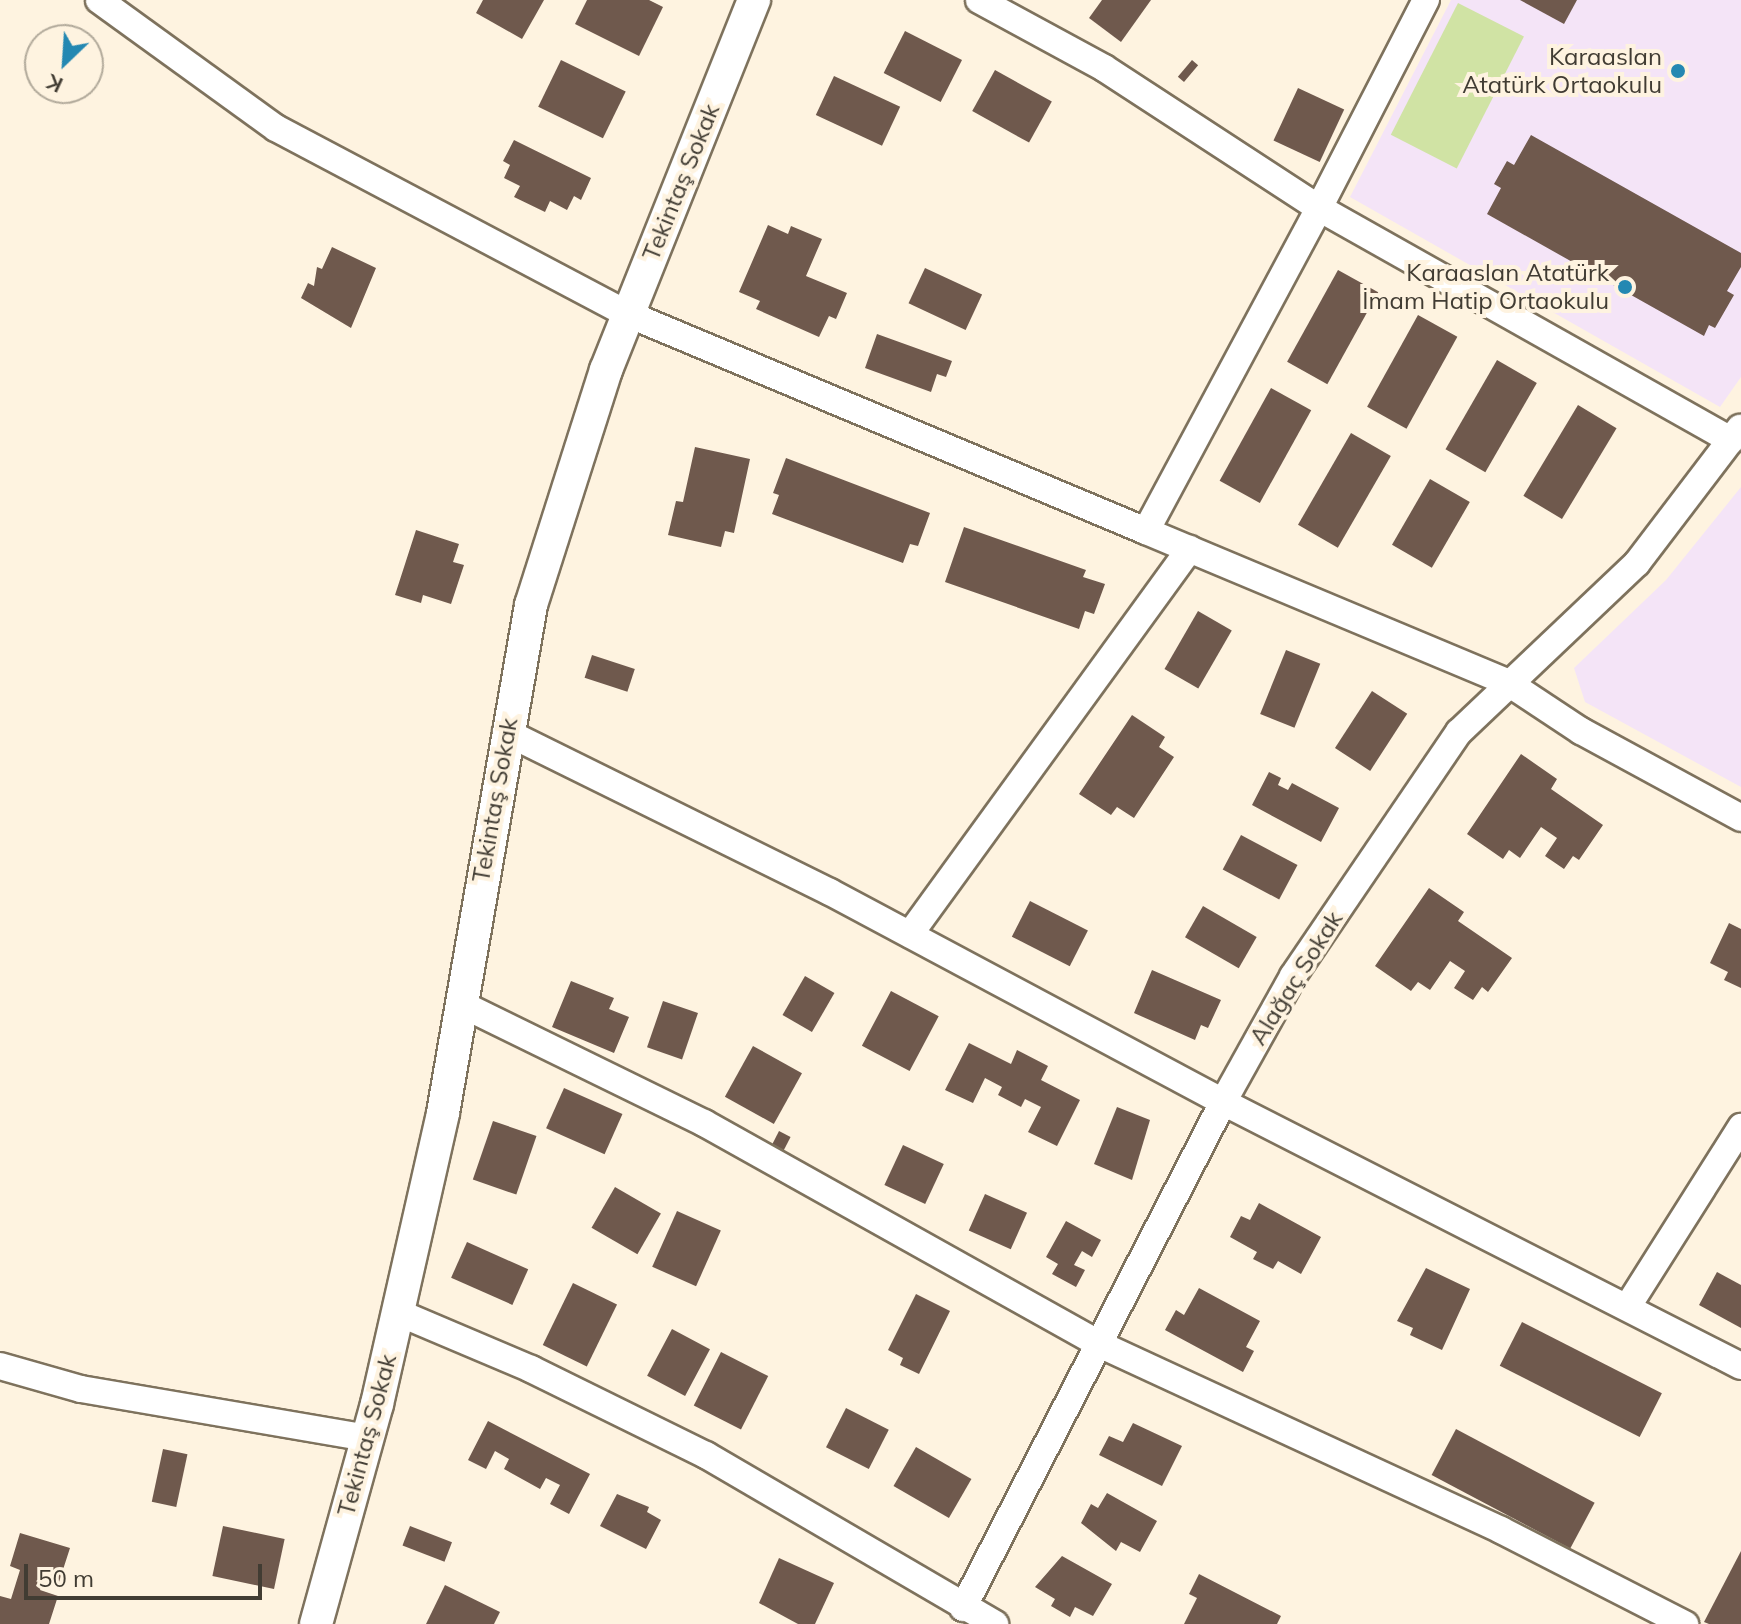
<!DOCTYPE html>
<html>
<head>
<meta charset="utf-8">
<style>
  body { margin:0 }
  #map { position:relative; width:1741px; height:1624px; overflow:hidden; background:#fef3e0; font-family:Mulish,sans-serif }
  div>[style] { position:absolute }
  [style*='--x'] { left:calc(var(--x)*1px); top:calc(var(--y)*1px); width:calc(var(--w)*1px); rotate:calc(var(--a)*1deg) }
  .education>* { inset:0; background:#f4e4f7 }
  .green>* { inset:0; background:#d0e3a4; transform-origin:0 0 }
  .building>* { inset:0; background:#6f594d; transform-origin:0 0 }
  .roads { filter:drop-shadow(2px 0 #7e725d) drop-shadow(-2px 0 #7e725d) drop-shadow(0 2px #7e725d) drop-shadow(0 -2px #7e725d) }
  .minor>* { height:26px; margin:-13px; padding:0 13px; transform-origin:13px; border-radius:13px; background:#fff }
  .tertiary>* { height:32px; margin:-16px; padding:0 16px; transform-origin:16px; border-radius:16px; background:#fff }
  .dots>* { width:22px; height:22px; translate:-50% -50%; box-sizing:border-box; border:4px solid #fef3e0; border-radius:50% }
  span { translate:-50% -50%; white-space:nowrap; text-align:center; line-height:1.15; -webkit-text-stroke:8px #fef3e0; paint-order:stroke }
  .poi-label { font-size:24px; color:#413c33 }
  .right { translate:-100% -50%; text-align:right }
  .street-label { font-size:24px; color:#413c33 }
  .north { position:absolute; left:24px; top:24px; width:80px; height:80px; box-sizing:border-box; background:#fef3e0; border:2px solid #b2aa9b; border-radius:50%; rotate:205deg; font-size:22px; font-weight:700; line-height:32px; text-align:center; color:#413c33 }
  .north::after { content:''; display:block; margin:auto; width:28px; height:36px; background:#2488b2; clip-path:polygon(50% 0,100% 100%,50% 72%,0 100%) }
  .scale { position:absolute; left:24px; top:1564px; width:238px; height:36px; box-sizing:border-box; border:4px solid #413c33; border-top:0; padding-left:10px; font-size:24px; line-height:28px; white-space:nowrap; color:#413c33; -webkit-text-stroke:6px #fef3e0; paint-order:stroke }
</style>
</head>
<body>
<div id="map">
  <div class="education">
    <i style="clip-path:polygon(1451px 0,1741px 0,1741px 377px,1720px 407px,1350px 197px)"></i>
    <i style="clip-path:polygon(1741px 487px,1741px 787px,1585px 702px,1574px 668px,1666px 580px)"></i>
  </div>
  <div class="green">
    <i style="left:1458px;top:3px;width:74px;height:148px;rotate:27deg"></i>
  </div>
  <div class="building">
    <i style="clip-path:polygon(483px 0,544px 0,522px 39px,476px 13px)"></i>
    <i style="clip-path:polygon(587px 0,649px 0,663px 7px,639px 56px,575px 24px)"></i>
    <i style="clip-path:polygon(1102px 0,1151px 0,1121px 42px,1089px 18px)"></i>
    <i style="clip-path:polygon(1520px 0,1577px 0,1564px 24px)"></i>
    <i style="left:905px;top:31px;width:64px;height:47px;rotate:27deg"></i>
    <i style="left:561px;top:60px;width:72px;height:52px;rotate:26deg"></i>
    <i style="left:1192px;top:60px;width:8px;height:22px;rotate:40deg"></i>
    <i style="left:995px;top:70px;width:65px;height:47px;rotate:29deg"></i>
    <i style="left:834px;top:76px;width:73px;height:43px;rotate:25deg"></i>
    <i style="left:1298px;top:88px;width:51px;height:58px;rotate:25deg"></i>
    <i style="clip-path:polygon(1531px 135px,1741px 253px,1741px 267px,1727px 291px,1734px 295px,1715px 328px,1709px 325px,1704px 336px,1487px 214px,1501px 188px,1494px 184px,1507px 161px,1514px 165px)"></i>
    <i style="clip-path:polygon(514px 140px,591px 178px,581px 200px,574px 196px,567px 210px,550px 201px,545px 212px,514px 197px,520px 186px,504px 178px,510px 165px,503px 161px)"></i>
    <i style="clip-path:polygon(768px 225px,788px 234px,791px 226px,822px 239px,806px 276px,847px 293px,836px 319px,829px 316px,819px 337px,756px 309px,760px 301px,739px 292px)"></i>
    <i style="clip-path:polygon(332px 247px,376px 268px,351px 328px,301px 298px,308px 283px,314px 286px,317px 267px,322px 269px)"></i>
    <i style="left:925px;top:268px;width:63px;height:39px;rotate:25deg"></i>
    <i style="left:1338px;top:270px;width:46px;height:105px;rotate:29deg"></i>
    <i style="left:1418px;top:315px;width:45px;height:105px;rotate:29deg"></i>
    <i style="clip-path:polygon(877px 334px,952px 361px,946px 377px,937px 374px,931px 392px,865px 368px)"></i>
    <i style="left:1497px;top:360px;width:46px;height:103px;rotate:30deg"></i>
    <i style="left:1271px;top:388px;width:46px;height:106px;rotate:29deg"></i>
    <i style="left:1578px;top:405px;width:45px;height:106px;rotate:31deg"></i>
    <i style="left:1351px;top:433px;width:46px;height:106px;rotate:30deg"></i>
    <i style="clip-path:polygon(695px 447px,750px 459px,734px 533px,725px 531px,721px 547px,668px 535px,676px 501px,683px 502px)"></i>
    <i style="clip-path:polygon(786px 458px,930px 513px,918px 546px,910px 544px,903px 563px,772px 514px,779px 495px,773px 493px)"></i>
    <i style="left:1430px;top:479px;width:46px;height:76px;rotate:30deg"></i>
    <i style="clip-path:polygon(964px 527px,1086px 570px,1083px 577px,1105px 584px,1094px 614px,1085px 611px,1079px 629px,945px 582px)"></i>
    <i style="clip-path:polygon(416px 530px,459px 544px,453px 562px,464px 565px,451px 604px,423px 595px,421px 603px,395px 595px)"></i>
    <i style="left:1198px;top:611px;width:39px;height:67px;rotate:30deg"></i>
    <i style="left:1286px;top:650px;width:37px;height:69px;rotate:22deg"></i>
    <i style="left:592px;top:655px;width:45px;height:24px;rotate:18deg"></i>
    <i style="left:1372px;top:691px;width:42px;height:68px;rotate:33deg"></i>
    <i style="clip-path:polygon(1132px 715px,1165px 737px,1159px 747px,1174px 757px,1134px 818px,1117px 807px,1111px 815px,1079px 794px)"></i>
    <i style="clip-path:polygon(1521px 754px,1557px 779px,1551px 789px,1603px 825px,1579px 860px,1573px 856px,1564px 869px,1545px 856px,1557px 838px,1541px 827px,1520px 858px,1509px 850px,1503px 859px,1467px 834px)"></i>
    <i style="clip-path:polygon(1269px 772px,1281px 778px,1278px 785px,1288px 790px,1292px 783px,1339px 808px,1321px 842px,1252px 805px)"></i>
    <i style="left:1241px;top:835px;width:64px;height:39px;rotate:28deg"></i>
    <i style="clip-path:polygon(1429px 888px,1464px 912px,1458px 921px,1512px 958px,1488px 992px,1482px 987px,1473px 1000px,1454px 988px,1465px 971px,1450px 961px,1430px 990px,1418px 982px,1411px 991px,1375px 966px)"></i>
    <i style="left:1030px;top:901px;width:65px;height:40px;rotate:27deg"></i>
    <i style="left:1203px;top:906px;width:62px;height:36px;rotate:30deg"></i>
    <i style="clip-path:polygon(1729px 923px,1741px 929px,1741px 988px,1724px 980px,1728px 972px,1710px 963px)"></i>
    <i style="clip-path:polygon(1152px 970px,1221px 1000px,1208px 1028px,1201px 1025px,1195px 1040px,1134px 1013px)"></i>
    <i style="left:805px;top:976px;width:34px;height:45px;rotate:30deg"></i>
    <i style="clip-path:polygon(571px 981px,614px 998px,609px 1009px,629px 1017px,614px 1053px,552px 1027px)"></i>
    <i style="left:891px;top:991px;width:54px;height:62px;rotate:28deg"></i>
    <i style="left:663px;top:1001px;width:37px;height:49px;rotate:19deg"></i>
    <i style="clip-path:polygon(969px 1043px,1011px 1064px,1017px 1050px,1048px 1066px,1041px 1080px,1080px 1100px,1057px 1146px,1028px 1132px,1041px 1107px,1025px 1099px,1021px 1107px,998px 1095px,1002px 1087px,985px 1078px,973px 1103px,945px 1090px)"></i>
    <i style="left:753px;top:1046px;width:56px;height:58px;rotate:29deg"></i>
    <i style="left:564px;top:1088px;width:64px;height:44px;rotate:24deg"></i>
    <i style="clip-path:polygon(1117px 1107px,1150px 1120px,1132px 1180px,1094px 1164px)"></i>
    <i style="left:493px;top:1121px;width:46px;height:62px;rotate:19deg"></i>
    <i style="left:779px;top:1131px;width:13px;height:21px;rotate:27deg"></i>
    <i style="left:903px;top:1145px;width:45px;height:44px;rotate:25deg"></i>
    <i style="left:615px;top:1187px;width:53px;height:47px;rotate:30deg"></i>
    <i style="left:985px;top:1194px;width:46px;height:40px;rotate:24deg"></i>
    <i style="clip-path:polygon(1259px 1203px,1321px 1237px,1301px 1274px,1278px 1261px,1273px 1269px,1253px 1259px,1257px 1252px,1230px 1237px,1241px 1216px,1250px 1220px)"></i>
    <i style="left:677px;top:1211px;width:48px;height:61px;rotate:24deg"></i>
    <i style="clip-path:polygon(1066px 1221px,1101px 1240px,1092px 1257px,1082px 1251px,1074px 1265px,1085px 1270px,1076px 1287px,1052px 1274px,1058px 1264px,1046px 1257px)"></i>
    <i style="left:467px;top:1242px;width:67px;height:39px;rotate:24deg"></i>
    <i style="clip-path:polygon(1426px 1268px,1470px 1289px,1442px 1350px,1410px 1335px,1413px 1328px,1397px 1321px)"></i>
    <i style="clip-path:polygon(1717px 1272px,1741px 1285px,1741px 1328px,1699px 1305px)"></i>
    <i style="left:573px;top:1283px;width:49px;height:69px;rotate:26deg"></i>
    <i style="clip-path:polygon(1199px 1288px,1260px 1321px,1246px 1347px,1254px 1351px,1243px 1372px,1165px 1330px,1176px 1310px,1184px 1315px)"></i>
    <i style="clip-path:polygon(916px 1294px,950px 1311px,919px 1374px,900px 1365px,903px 1358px,888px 1350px)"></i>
    <i style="left:1522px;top:1322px;width:157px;height:49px;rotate:27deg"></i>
    <i style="left:672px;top:1329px;width:43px;height:53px;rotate:28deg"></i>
    <i style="left:721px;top:1352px;width:53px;height:60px;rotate:27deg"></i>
    <i style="left:846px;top:1408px;width:48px;height:44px;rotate:27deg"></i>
    <i style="clip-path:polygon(488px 1421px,590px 1474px,569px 1514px,550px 1504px,560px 1485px,546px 1478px,540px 1489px,504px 1469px,509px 1459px,495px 1451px,486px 1469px,468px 1460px)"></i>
    <i style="clip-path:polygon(1133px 1423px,1182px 1446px,1162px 1486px,1099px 1455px,1109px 1436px,1123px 1442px)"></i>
    <i style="left:1456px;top:1429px;width:157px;height:52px;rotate:28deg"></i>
    <i style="left:916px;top:1447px;width:64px;height:45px;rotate:30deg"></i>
    <i style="left:163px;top:1449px;width:25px;height:54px;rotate:12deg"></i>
    <i style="clip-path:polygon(1107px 1493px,1157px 1521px,1140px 1552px,1121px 1542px,1116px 1551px,1081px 1523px,1091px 1504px,1098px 1508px)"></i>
    <i style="clip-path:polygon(617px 1494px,649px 1507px,647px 1512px,661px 1520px,646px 1549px,600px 1526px)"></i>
    <i style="left:223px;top:1526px;width:63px;height:51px;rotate:12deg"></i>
    <i style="left:410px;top:1526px;width:45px;height:21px;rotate:21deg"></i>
    <i style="clip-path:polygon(20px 1533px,70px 1548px,59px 1582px,44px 1578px,40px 1590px,58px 1596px,49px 1624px,0 1624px,0 1596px,11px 1599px,20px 1570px,10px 1566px)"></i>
    <i style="clip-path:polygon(1741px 1551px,1741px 1624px,1709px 1624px,1704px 1622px)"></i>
    <i style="clip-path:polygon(1062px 1556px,1112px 1584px,1093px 1616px,1075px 1607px,1070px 1617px,1051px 1606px,1055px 1599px,1035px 1587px)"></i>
    <i style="clip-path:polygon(779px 1558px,834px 1583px,815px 1624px,798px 1624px,759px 1603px)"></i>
    <i style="clip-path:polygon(1199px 1574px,1281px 1616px,1277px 1624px,1184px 1624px,1197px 1598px,1189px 1594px)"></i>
    <i style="clip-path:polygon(445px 1585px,500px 1612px,494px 1624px,426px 1624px)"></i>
  </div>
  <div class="roads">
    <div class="minor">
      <i style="--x:99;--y:0;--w:218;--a:35.9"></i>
      <i style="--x:276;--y:128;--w:398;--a:27.9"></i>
      <i style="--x:628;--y:314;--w:562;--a:22.73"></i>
      <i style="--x:1146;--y:531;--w:366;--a:-61.8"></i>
      <i style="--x:1319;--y:208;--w:473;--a:29.4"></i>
      <i style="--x:979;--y:0;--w:142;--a:28.5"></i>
      <i style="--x:1104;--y:68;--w:257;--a:33.1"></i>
      <i style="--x:1319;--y:208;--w:234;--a:-62.8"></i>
      <i style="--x:1146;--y:531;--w:391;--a:22.7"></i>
      <i style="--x:1507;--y:682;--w:89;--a:33.5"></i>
      <i style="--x:1581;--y:731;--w:182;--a:28.5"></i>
      <i style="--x:506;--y:732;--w:361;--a:26.3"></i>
      <i style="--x:830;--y:892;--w:446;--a:28.1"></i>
      <i style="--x:1223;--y:1102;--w:581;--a:27.01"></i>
      <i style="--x:910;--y:934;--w:476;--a:-54"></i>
      <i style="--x:461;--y:1004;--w:271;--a:26.1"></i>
      <i style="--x:704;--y:1123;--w:455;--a:29.2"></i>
      <i style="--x:1101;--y:1345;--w:441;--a:24.8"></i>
      <i style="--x:1501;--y:1530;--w:207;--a:27.1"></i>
      <i style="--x:1628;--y:1306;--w:212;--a:-57.7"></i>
      <i style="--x:397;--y:1312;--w:146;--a:23"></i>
      <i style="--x:531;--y:1369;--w:195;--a:26.2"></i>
      <i style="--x:706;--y:1455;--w:335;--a:30.3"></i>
      <i style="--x:0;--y:1366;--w:84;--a:15.9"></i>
      <i style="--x:81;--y:1389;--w:290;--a:9.7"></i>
      <i style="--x:963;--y:1608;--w:569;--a:-62.8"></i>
      <i style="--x:1223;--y:1102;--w:144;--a:-60.9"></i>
      <i style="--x:1293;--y:976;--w:295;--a:-55.8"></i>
      <i style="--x:1459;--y:732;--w:245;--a:-43.5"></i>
      <i style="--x:1637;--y:563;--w:170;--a:-52.7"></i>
    </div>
    <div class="tertiary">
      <i style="--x:316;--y:1624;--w:228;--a:-74.5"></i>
      <i style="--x:377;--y:1404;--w:298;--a:-77.2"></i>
      <i style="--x:443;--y:1113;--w:516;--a:-80.17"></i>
      <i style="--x:531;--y:605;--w:247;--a:-72.3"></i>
      <i style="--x:606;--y:370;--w:399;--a:-68.2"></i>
    </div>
  </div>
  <div class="dots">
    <i style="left:1678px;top:71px;background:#2488b2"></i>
    <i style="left:1625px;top:287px;background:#2488b2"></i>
  </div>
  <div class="poi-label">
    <span class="right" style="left:1662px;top:71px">Karaaslan<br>Atatürk Ortaokulu</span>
    <span class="right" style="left:1609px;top:287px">Karaaslan Atatürk<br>İmam Hatip Ortaokulu</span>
  </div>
  <div class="street-label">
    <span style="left:681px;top:182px;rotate:-68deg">Tekintaş Sokak</span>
    <span style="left:495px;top:800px;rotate:-80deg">Tekintaş Sokak</span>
    <span style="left:1296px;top:978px;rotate:-58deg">Alağaç Sokak</span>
    <span style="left:367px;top:1435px;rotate:-75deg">Tekintaş Sokak</span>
  </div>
  <div class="north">K</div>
  <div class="scale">50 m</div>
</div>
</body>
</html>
